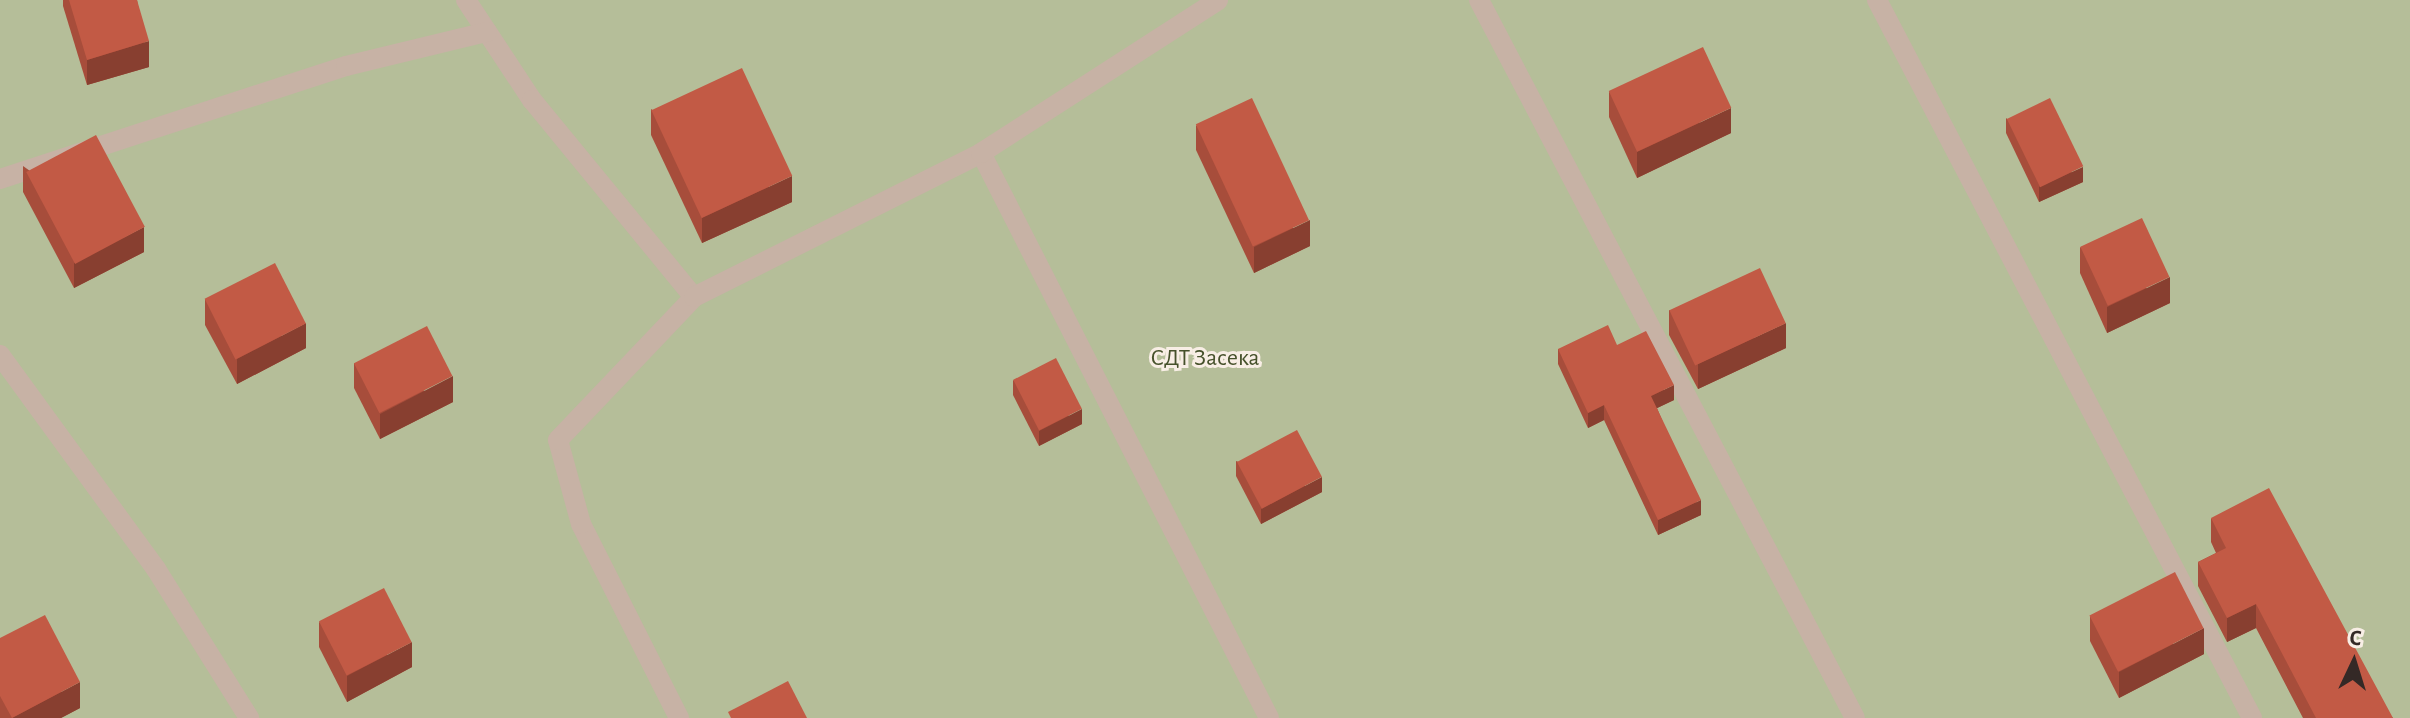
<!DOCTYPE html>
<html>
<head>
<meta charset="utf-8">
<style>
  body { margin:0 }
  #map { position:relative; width:2410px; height:718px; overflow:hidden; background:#f0e3d9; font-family:"Alegreya Sans",sans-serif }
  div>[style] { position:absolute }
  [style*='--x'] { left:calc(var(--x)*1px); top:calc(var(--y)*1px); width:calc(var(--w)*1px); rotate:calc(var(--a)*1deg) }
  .green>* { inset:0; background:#b5be99; transform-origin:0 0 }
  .minor>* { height:20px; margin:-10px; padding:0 10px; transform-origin:10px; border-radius:10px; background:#c7b2a5 }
  .wall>* { inset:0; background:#a74d3b }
  .shaded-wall>* { inset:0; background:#883f30 }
  .building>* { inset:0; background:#c25a45; transform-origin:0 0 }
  span { translate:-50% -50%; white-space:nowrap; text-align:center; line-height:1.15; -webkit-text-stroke:6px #f8eee5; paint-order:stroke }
  .park-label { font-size:24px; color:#46512b }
  .north { position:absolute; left:2314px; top:622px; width:80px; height:80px; -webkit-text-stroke:6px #f8eee5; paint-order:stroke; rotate:4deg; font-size:22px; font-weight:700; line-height:32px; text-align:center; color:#342926 }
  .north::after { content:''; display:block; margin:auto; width:28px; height:36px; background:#342926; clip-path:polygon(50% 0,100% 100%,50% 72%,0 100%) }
</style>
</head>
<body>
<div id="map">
  <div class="green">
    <i style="left:0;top:0;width:2410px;height:718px"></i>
  </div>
  <div class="minor">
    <i style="--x:466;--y:0;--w:120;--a:56.6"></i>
    <i style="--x:532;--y:100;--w:255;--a:50.6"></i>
    <i style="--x:1479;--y:0;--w:810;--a:62.36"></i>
    <i style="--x:1877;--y:0;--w:810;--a:62.42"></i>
    <i style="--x:981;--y:153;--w:634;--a:62.99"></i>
    <i style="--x:0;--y:179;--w:364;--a:-18.1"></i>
    <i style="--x:346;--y:66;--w:145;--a:-13.6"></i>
    <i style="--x:0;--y:355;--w:265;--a:53.9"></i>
    <i style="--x:156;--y:569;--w:176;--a:58"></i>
    <i style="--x:679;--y:718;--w:217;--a:-116.8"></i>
    <i style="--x:581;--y:524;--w:87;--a:-105.3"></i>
    <i style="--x:558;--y:440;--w:197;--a:-46.4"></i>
    <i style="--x:694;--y:297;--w:321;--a:-26.6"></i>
    <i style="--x:981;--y:153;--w:282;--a:-32.8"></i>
  </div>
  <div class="wall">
    <i style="clip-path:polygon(63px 0,137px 0,149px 67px,87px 85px,63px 6px)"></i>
    <i style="clip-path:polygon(1609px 92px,1731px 133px,1637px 178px,1609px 117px)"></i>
    <i style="clip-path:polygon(651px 109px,792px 202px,702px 243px,651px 135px)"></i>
    <i style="clip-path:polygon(2006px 118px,2083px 182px,2039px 202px,2006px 133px)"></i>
    <i style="clip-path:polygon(1196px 125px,1310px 246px,1254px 273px,1196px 150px)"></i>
    <i style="clip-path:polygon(23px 166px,144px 252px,74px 288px,23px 192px)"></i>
    <i style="clip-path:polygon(2080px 247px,2170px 303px,2107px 333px,2080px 273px)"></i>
    <i style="clip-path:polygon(205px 299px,306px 348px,237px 384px,205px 325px)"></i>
    <i style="clip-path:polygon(1669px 310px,1786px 348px,1698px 389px,1669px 335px)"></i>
    <i style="clip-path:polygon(1617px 345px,1674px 400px,1657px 408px,1701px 515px,1658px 535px,1604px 420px,1588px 428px,1558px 364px,1558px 349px)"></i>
    <i style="clip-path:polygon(354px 363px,453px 402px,380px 439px,354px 388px)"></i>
    <i style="clip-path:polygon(1013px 380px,1082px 424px,1039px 446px,1013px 395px)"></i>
    <i style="clip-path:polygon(1236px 461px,1322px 492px,1261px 524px,1236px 476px)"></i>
    <i style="clip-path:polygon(2211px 518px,2393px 718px,2303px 718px,2256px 628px,2227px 642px,2198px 586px,2198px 562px,2216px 553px,2211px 542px)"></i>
    <i style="clip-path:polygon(2090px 616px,2204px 654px,2119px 698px,2090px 641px)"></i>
    <i style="clip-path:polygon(319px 622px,412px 667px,347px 702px,319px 647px)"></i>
    <i style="clip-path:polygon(0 638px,80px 708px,61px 718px,0 718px)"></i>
  </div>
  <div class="shaded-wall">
    <i style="clip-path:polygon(149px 41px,149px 67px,87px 85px,87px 60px)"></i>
    <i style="clip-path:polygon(1731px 108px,1731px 133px,1637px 178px,1637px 152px)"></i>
    <i style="clip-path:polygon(2083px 167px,2083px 182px,2039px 202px,2039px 187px)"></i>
    <i style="clip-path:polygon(792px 176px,792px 202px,702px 243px,702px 218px)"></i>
    <i style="clip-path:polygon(1310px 220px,1310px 246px,1254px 273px,1254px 247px)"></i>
    <i style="clip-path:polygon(144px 227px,144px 252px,74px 288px,74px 263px)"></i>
    <i style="clip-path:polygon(2170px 277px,2170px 303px,2107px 333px,2107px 307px)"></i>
    <i style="clip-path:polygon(306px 323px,306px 348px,237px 384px,237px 359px)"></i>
    <i style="clip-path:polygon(1786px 323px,1786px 348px,1698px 389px,1698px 364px)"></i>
    <i style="clip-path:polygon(453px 376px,453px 402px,380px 439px,380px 414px)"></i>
    <i style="clip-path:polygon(1674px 385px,1674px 400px,1651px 411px,1651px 396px)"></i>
    <i style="clip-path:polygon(1604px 405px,1604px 420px,1588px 428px,1588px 413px)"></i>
    <i style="clip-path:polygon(1082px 409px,1082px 424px,1039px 446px,1039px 431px)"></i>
    <i style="clip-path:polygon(1322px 477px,1322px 492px,1261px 524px,1261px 509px)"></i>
    <i style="clip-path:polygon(1701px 500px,1701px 515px,1658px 535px,1658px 520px)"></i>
    <i style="clip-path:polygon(2256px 604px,2256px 628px,2227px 642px,2227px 618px)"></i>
    <i style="clip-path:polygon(2204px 628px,2204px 654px,2119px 698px,2119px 672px)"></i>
    <i style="clip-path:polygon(412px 642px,412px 667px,347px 702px,347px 676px)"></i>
    <i style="clip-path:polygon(80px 682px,80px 708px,61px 718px,12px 718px)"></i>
  </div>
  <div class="building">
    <i style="clip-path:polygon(69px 0,137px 0,149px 41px,87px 60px)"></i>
    <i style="left:1703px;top:47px;width:67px;height:104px;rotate:65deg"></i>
    <i style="left:742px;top:68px;width:119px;height:100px;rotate:65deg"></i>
    <i style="left:1252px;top:98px;width:135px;height:62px;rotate:65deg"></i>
    <i style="left:2050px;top:98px;width:76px;height:48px;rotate:64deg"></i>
    <i style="left:96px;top:135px;width:104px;height:79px;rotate:62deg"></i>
    <i style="left:2142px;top:218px;width:65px;height:68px;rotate:65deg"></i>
    <i style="left:275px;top:263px;width:68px;height:79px;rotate:63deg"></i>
    <i style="left:1760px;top:268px;width:61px;height:100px;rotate:65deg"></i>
    <i style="clip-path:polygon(1608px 325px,1617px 345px,1646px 331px,1674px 385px,1651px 396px,1701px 500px,1658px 520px,1604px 405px,1588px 413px,1558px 349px)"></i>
    <i style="left:427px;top:326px;width:56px;height:82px;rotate:63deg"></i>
    <i style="left:1056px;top:358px;width:57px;height:48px;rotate:63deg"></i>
    <i style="left:1297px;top:430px;width:53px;height:68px;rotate:62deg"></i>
    <i style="clip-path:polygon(2269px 488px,2393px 718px,2316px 718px,2256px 604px,2227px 618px,2198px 562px,2226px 548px,2211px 518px)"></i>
    <i style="left:2175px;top:572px;width:63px;height:96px;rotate:63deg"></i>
    <i style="left:384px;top:588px;width:61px;height:73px;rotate:63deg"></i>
    <i style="clip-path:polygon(45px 615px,80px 682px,12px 718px,0 696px,0 638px)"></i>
    <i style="clip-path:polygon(788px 681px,807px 718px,731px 718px,728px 712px)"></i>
  </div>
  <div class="park-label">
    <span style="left:1205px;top:359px">СДТ Засека</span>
  </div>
  <div class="north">С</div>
</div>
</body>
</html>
